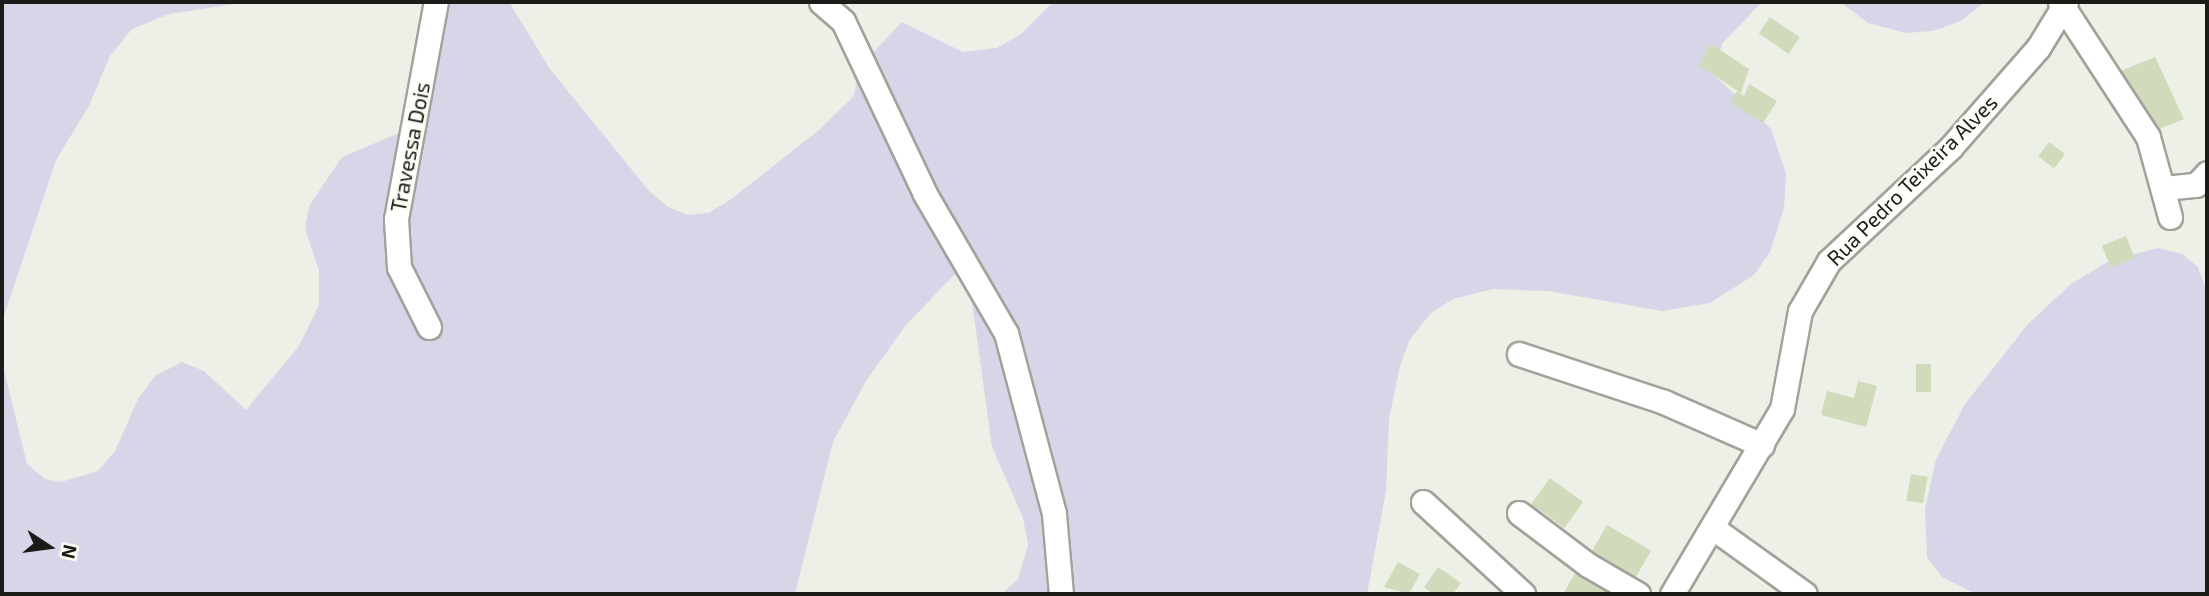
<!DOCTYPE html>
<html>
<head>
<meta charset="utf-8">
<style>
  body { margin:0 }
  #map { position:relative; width:2209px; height:596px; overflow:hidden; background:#edf0e7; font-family:"Exo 2",sans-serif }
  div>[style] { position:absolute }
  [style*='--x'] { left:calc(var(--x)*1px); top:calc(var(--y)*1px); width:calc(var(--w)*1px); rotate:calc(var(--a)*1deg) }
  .green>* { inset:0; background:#d7d6e9 }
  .building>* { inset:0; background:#d2dabc; transform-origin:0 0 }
  .roads { filter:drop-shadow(2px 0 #a1a39b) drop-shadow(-2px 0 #a1a39b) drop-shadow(0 2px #a1a39b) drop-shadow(0 -2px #a1a39b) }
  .minor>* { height:23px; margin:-11.5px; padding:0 11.5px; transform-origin:11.5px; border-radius:11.5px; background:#fff }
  span { translate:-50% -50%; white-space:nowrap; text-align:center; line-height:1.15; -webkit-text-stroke:5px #fbfdf4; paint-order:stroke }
  .street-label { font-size:21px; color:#1b1b18 }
  .frame { position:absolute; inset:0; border:4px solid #1b1b18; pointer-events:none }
  .north { position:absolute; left:14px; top:512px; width:70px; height:70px; -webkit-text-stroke:5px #fbfdf4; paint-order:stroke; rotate:103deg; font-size:19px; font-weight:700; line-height:28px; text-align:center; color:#1b1b18 }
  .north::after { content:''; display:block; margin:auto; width:24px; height:32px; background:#1b1b18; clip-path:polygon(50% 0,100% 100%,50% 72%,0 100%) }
</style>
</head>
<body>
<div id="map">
  <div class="green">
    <i style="clip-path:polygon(2px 2px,248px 2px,169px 14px,132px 29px,110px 56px,89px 106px,56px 160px,2px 322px)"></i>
    <i style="clip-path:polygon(433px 2px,509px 2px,550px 69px,649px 191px,668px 207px,688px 215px,708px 213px,730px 200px,819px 130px,854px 96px,857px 75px,866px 60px,902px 22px,963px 52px,997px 48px,1021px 34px,1053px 2px,1762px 2px,1722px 44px,1713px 74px,1771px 129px,1786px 173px,1784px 208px,1770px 252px,1754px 275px,1710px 303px,1662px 311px,1548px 291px,1493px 289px,1453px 299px,1430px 314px,1409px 341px,1400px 366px,1389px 419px,1386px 491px,1367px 594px,1002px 594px,1018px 579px,1028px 545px,1023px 518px,992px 447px,972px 302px,955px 274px,906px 325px,866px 381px,833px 442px,795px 594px,2px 594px,2px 362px,27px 464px,45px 479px,61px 482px,98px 471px,115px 451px,138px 399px,155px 376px,182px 362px,204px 371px,246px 410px,299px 346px,319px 305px,319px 271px,305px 229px,309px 206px,342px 157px,399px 133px,409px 123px)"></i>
    <i style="clip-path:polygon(1840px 2px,1985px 2px,1961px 21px,1933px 31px,1906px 33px,1868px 23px)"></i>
    <i style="clip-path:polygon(2158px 248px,2182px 254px,2198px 267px,2207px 292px,2207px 594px,1976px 594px,1942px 577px,1927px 557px,1925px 509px,1936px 459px,1965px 404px,2028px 324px,2071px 284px,2111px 260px)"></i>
  </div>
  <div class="building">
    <i style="left:1770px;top:17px;width:36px;height:20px;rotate:34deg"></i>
    <i style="clip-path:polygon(1711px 44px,1749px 69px,1741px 93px,1698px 65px)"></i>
    <i style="clip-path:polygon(2155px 57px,2184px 119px,2152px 132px,2140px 103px,2131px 106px,2118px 72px)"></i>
    <i style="clip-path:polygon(1749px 84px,1777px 101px,1763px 123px,1730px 102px,1737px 91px,1744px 96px)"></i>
    <i style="left:2049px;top:142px;width:20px;height:18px;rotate:37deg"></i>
    <i style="left:2126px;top:236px;width:24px;height:26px;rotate:68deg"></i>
    <i style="left:1916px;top:364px;width:15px;height:28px"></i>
    <i style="clip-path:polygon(1858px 381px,1877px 386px,1866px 427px,1821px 415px,1827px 391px,1854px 398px)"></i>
    <i style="left:1911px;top:474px;width:17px;height:27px;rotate:10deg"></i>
    <i style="left:1550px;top:478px;width:41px;height:32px;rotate:36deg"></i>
    <i style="left:1607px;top:525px;width:51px;height:34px;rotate:30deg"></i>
    <i style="clip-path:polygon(1398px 562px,1420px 574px,1409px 594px,1384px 587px)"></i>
    <i style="clip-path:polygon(1438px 567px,1461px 583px,1453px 594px,1433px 594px,1424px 587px)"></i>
    <i style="clip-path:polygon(1578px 568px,1622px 594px,1563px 594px)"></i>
  </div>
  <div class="roads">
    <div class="minor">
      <i style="--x:821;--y:2;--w:29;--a:41"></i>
      <i style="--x:843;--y:21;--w:191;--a:64.6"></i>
      <i style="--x:925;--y:194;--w:161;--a:59.8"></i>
      <i style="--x:1006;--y:333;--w:187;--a:75.1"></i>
      <i style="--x:1054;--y:514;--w:80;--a:85"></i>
      <i style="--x:2060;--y:2;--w:161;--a:56.9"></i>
      <i style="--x:2148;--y:137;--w:83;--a:74.6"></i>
      <i style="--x:2165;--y:188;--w:31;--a:-6"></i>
      <i style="--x:2196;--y:185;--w:16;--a:-47"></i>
      <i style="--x:429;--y:327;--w:67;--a:-116.6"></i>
      <i style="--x:399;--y:267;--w:48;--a:-93.6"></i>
      <i style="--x:396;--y:219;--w:221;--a:-79.6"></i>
      <i style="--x:1519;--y:354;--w:153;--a:18.3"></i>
      <i style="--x:1664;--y:402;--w:107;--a:23.7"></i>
      <i style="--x:1423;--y:502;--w:136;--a:42.6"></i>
      <i style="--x:1519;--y:513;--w:86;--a:37"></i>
      <i style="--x:1588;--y:565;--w:58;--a:30.1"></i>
      <i style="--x:1713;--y:528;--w:113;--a:35.7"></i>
      <i style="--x:1672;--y:594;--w:215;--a:-59.3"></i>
      <i style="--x:1782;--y:409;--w:100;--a:-79.6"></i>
      <i style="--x:1800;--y:311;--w:58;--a:-59.9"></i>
      <i style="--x:1829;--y:261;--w:166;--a:-43"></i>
      <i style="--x:1950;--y:148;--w:133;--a:-48.7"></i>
      <i style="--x:2038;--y:48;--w:54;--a:-58.7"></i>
    </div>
  </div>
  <div class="street-label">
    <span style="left:410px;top:147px;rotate:-79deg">Travessa Dois</span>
    <span style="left:1912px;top:180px;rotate:-45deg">Rua Pedro Teixeira Alves</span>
  </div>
  <div class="frame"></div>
  <div class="north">N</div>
</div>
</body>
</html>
